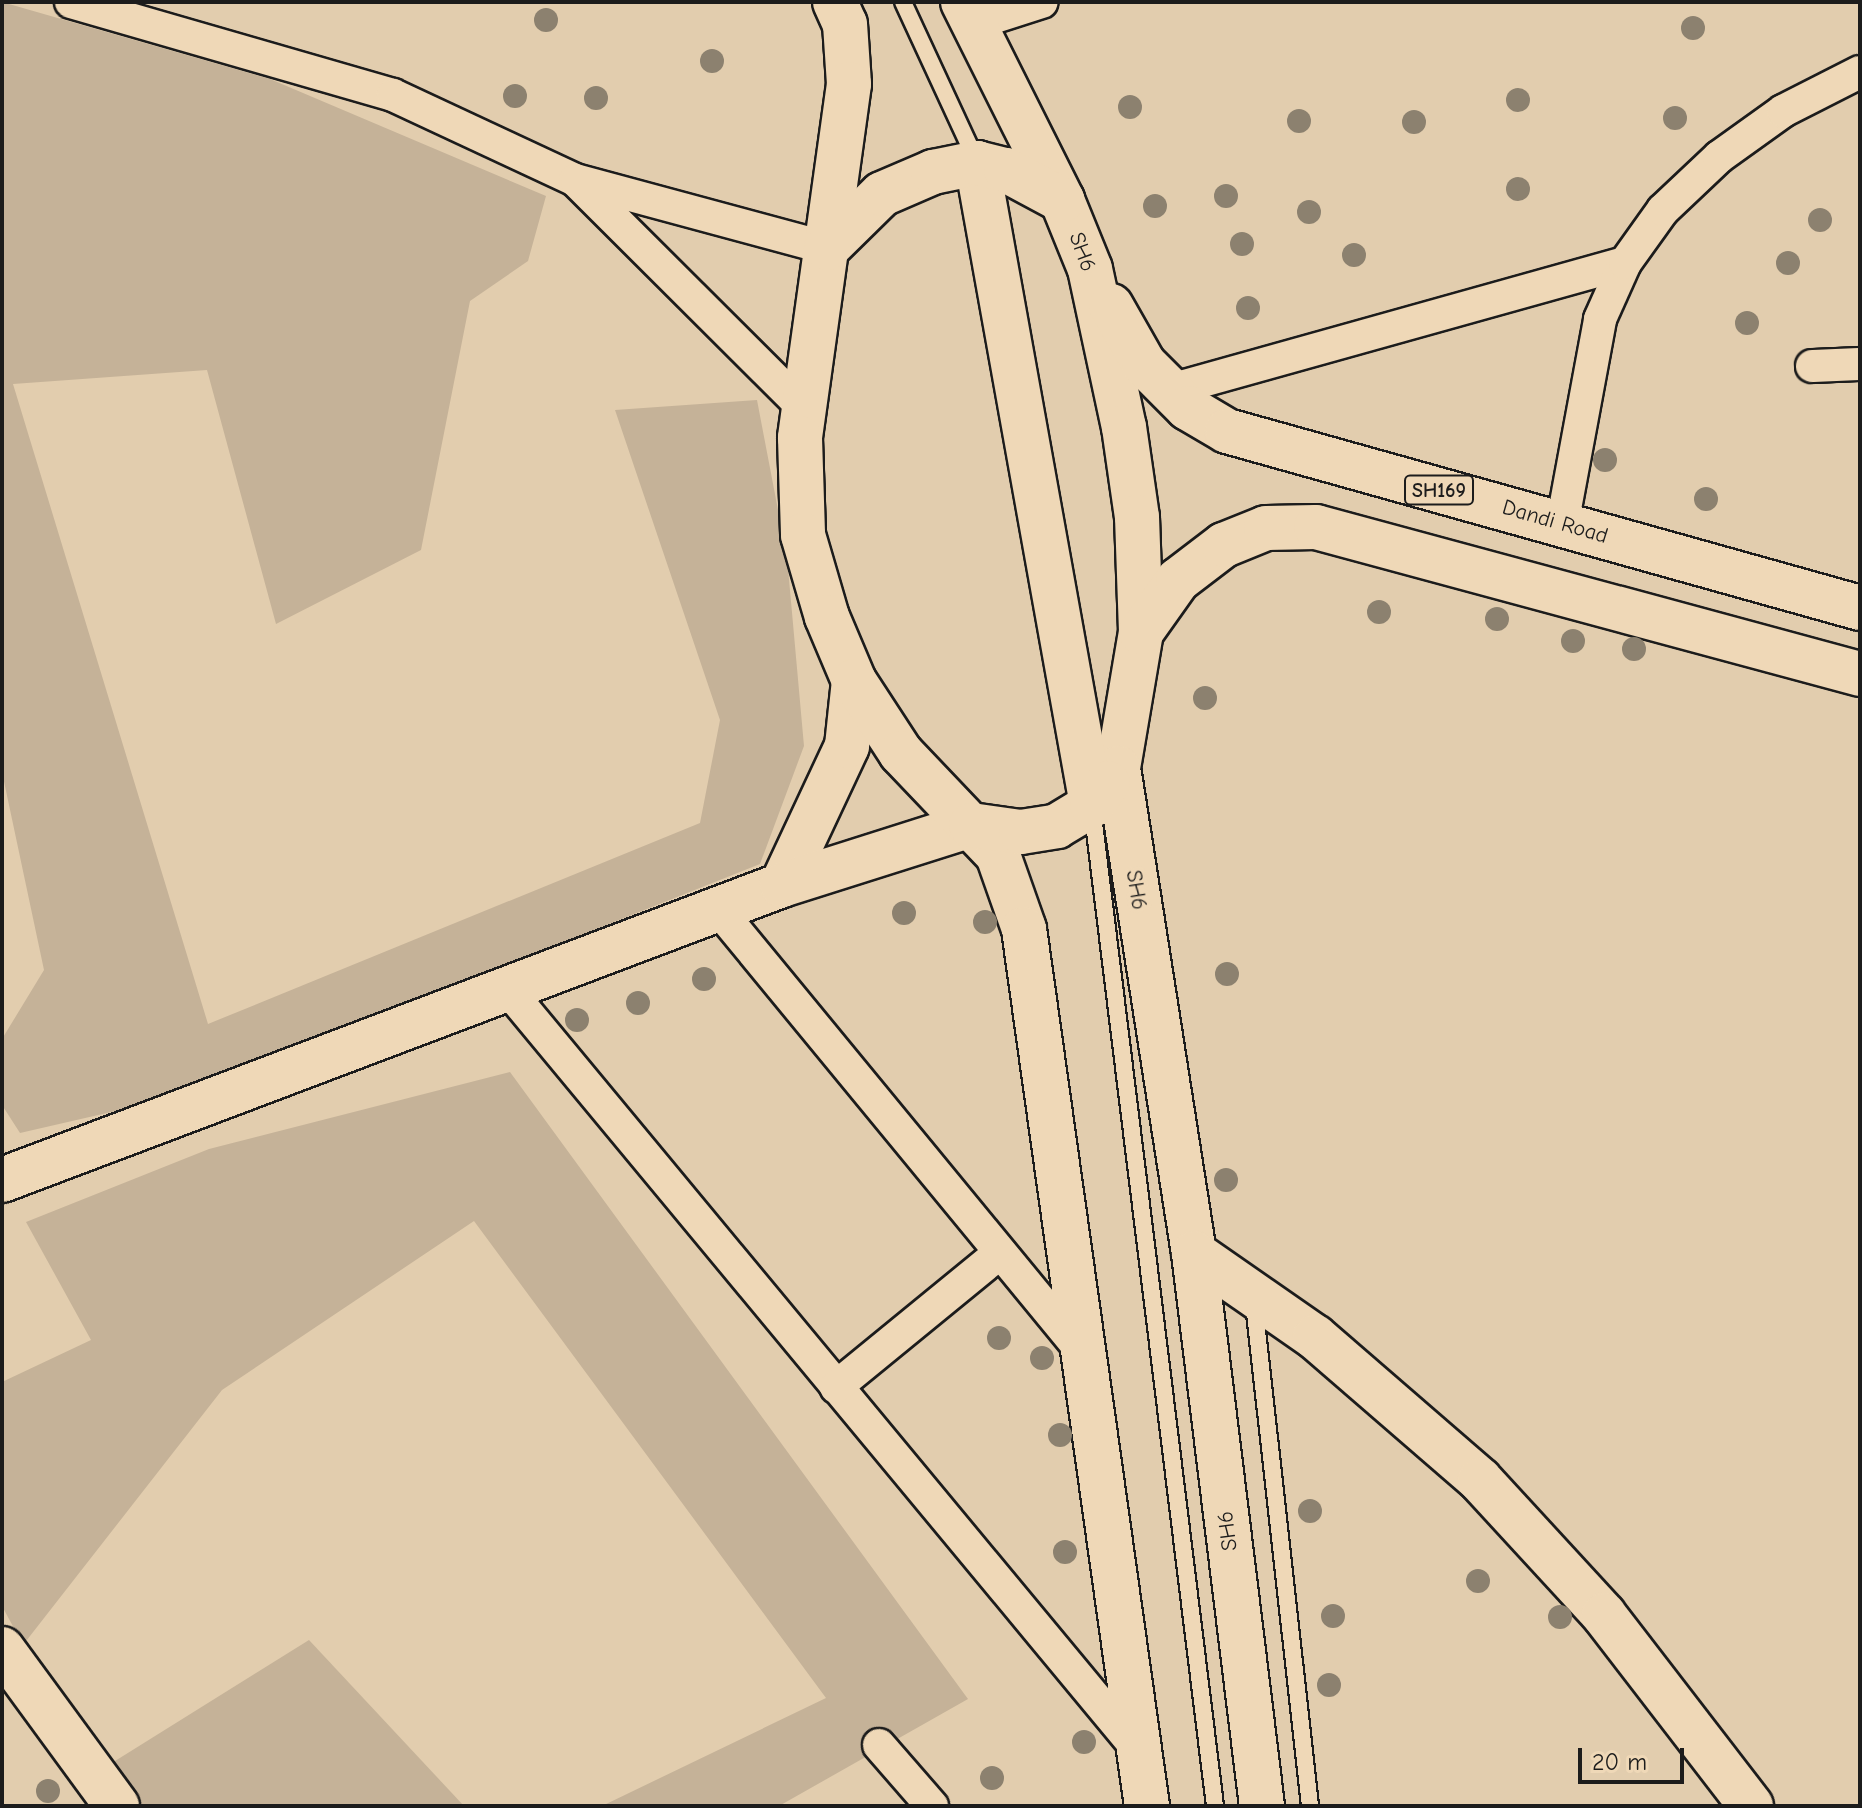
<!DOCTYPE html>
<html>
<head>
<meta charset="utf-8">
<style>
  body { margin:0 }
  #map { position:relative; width:1862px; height:1808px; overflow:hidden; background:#e2cdae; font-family:"Comic Neue",sans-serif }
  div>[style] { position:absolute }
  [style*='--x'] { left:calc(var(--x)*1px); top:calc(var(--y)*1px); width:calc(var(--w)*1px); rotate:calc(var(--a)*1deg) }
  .green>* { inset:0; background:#c5b298 }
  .roads { filter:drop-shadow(2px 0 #1c1c1c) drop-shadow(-2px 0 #1c1c1c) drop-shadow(0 2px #1c1c1c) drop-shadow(0 -2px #1c1c1c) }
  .lane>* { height:16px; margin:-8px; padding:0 8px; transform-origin:8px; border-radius:8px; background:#efd8b7 }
  .street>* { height:32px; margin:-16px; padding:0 16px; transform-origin:16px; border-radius:16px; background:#efd8b7 }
  .secondary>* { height:44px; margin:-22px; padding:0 22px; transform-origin:22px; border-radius:22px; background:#efd8b7 }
  .primary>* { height:44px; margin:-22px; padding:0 22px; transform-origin:22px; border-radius:22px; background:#efd8b7 }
  .trees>* { width:24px; height:24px; margin:-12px; border-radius:50%; background:#8c816f }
  span { translate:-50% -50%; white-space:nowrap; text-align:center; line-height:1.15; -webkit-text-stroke:8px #efd8b7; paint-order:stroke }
  .shield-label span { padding:2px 6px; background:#efd8b7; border:2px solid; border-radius:6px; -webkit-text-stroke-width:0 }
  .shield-label { font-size:20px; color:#1c1c1c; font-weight:700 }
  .street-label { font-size:22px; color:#1c1c1c }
  .frame { position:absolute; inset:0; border:4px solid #1c1c1c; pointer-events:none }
  .scale { position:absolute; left:1578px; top:1748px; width:106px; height:36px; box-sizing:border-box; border:4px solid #1c1c1c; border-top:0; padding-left:10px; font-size:24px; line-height:28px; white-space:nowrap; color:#1c1c1c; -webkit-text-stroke:6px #efd8b7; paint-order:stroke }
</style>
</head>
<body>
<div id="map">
  <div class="green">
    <i style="clip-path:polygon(2px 2px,270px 79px,546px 196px,528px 261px,470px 301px,421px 550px,276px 624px,207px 370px,13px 384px,208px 1024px,700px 823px,720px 720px,615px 410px,757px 400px,787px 557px,804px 746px,760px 864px,172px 1098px,20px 1133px,2px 1105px,2px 1039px,44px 970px,2px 772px)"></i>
    <i style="clip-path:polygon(510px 1072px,968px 1699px,779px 1806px,602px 1806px,826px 1698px,474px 1221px,222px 1390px,23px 1645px,2px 1606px,2px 1382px,91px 1340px,26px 1222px,209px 1149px)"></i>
    <i style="clip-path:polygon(309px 1640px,464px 1806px,141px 1806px,107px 1766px)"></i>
  </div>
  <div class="roads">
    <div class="lane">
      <i style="--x:903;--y:2;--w:174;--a:65.2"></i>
      <i style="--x:1092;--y:807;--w:1007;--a:82.98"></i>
      <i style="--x:1254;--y:1304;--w:505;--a:83.63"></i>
    </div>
    <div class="street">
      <i style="--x:71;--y:2;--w:335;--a:16.1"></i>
      <i style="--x:393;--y:95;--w:201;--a:25"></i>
      <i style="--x:575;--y:180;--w:261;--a:15.1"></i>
      <i style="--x:973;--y:24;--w:72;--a:-17.7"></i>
      <i style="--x:577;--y:182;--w:320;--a:44.9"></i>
      <i style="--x:1812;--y:366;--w:48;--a:-2.4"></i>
      <i style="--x:1170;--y:390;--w:472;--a:-15.6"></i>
      <i style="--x:1562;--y:525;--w:209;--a:-79.5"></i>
      <i style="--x:1600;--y:319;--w:61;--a:-65.9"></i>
      <i style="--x:1625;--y:263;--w:65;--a:-54.4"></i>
      <i style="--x:1663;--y:210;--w:77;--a:-43.4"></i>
      <i style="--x:1719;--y:157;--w:79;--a:-35.7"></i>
      <i style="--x:1783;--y:111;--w:86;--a:-26.9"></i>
      <i style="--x:718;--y:909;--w:578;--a:50.55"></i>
      <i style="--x:509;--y:991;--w:990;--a:50.33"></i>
      <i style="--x:836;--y:1387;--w:212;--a:-39.3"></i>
      <i style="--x:879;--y:1745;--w:81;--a:49"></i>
    </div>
    <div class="secondary">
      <i style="--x:782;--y:885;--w:153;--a:-64.9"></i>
      <i style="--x:847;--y:746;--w:65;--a:-83.9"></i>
      <i style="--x:2;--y:1180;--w:834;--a:-20.72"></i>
      <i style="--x:782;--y:885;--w:198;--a:-17.6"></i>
      <i style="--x:1194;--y:1253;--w:147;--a:34.8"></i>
      <i style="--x:1315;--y:1337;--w:218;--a:40.9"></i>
      <i style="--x:1480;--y:1480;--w:183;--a:47.4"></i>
      <i style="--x:1604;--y:1615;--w:241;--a:52.4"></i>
      <i style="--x:2;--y:1649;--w:195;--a:53.8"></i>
    </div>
    <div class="primary">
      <i style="--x:835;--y:2;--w:24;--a:66"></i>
      <i style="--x:845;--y:24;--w:60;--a:86.2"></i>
      <i style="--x:849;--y:84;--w:357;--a:97.9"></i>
      <i style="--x:800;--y:438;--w:97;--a:88.2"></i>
      <i style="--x:803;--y:535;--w:85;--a:73.7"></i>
      <i style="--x:827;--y:617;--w:69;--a:67.1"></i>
      <i style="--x:854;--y:681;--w:86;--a:56.9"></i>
      <i style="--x:901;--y:753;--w:141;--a:46.4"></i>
      <i style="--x:998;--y:855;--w:78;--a:70.6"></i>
      <i style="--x:1024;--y:929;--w:886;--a:82.02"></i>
      <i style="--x:963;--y:2;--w:221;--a:63.4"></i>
      <i style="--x:1062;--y:200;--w:74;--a:67.9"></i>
      <i style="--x:1090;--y:269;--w:162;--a:77.9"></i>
      <i style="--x:1124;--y:427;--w:91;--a:81.8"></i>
      <i style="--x:1137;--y:517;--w:115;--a:88"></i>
      <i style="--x:1141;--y:632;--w:138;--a:99.6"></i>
      <i style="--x:1118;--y:768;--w:491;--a:81.1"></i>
      <i style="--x:1194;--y:1253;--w:557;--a:82.99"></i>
      <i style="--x:977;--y:163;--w:652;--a:79.84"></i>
      <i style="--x:827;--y:248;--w:77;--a:-44.5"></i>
      <i style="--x:882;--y:194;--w:56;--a:-23.3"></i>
      <i style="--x:933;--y:172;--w:45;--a:-11.6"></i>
      <i style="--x:977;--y:163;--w:30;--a:14"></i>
      <i style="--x:1006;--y:170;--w:64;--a:28.2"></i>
      <i style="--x:1111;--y:306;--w:67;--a:60.4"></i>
      <i style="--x:1144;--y:364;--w:62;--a:45"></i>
      <i style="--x:1188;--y:408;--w:45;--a:30.5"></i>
      <i style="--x:1227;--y:431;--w:657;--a:15.62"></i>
      <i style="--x:1141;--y:632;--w:64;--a:-54.6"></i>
      <i style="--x:1178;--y:580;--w:58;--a:-37.3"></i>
      <i style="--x:1224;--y:545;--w:45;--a:-22"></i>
      <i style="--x:1266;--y:528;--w:50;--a:-1.1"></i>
      <i style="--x:1316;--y:527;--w:564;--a:15.12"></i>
      <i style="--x:971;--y:825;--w:50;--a:8"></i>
      <i style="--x:1021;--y:832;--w:36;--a:-9"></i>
      <i style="--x:1057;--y:826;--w:41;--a:-31"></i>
      <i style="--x:1092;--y:805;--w:27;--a:-54"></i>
    </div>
  </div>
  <div class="trees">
    <i style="left:546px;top:20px"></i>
    <i style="left:1693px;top:28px"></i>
    <i style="left:712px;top:61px"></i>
    <i style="left:515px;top:96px"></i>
    <i style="left:596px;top:98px"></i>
    <i style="left:1518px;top:100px"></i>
    <i style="left:1130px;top:107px"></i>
    <i style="left:1675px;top:118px"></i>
    <i style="left:1299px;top:121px"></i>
    <i style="left:1414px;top:122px"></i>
    <i style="left:1518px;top:189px"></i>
    <i style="left:1226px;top:196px"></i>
    <i style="left:1155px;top:206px"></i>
    <i style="left:1309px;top:212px"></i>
    <i style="left:1820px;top:220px"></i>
    <i style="left:1242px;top:244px"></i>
    <i style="left:1354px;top:255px"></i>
    <i style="left:1788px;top:263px"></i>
    <i style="left:1248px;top:308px"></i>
    <i style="left:1747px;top:323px"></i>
    <i style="left:1605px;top:460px"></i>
    <i style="left:1706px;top:499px"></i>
    <i style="left:1379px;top:612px"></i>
    <i style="left:1497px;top:619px"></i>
    <i style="left:1573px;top:641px"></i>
    <i style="left:1634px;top:649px"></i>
    <i style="left:1205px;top:698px"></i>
    <i style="left:904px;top:913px"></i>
    <i style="left:985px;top:922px"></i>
    <i style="left:1227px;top:974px"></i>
    <i style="left:704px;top:979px"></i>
    <i style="left:638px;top:1003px"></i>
    <i style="left:577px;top:1020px"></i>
    <i style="left:1226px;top:1180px"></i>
    <i style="left:999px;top:1338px"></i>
    <i style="left:1042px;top:1358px"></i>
    <i style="left:1060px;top:1435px"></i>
    <i style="left:1310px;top:1511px"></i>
    <i style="left:1065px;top:1552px"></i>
    <i style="left:1478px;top:1581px"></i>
    <i style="left:1333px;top:1616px"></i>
    <i style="left:1560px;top:1617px"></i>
    <i style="left:1329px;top:1685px"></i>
    <i style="left:1084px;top:1742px"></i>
    <i style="left:992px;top:1778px"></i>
    <i style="left:48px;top:1791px"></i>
  </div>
  <div class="shield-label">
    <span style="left:1439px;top:490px">SH169</span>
  </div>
  <div class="street-label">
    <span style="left:1082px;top:252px;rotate:70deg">SH6</span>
    <span style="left:1555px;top:522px;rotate:16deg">Dandi Road</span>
    <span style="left:1136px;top:890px;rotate:81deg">SH6</span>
    <span style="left:1228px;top:1531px;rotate:-97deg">SH6</span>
  </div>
  <div class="frame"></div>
  <div class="scale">20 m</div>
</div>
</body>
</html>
